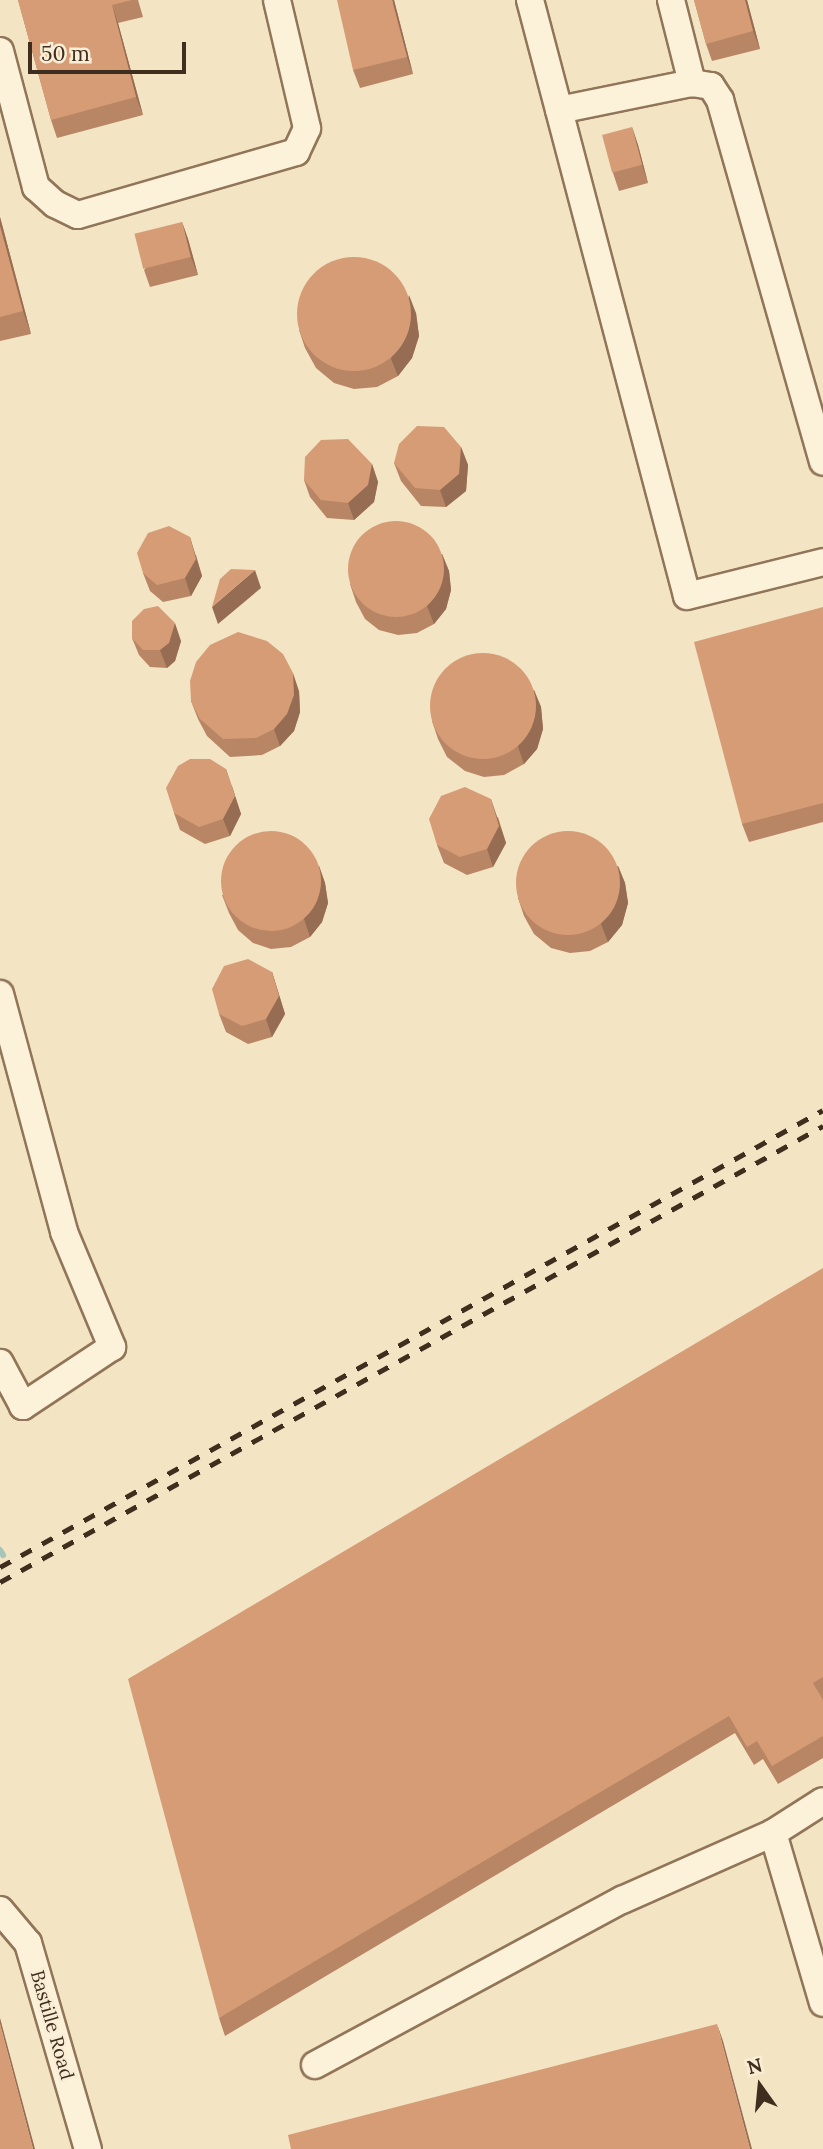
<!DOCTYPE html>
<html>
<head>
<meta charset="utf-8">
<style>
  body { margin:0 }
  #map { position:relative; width:823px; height:2149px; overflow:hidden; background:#f3e4c4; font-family:Lora,serif }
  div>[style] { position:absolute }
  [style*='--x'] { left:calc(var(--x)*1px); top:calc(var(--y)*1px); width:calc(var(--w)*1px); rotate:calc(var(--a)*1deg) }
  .stream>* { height:6px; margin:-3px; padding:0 3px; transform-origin:3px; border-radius:3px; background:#a6c6bc }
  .roads { filter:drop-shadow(2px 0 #917558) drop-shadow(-2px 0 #917558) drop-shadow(0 2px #917558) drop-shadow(0 -2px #917558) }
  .minor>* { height:26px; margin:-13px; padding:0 13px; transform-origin:13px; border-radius:13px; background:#fcf1d9 }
  .rail>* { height:5px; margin-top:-2.5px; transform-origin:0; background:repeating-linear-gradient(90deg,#3f2d1d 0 12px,transparent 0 24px) }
  .wall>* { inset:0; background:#b88665 }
  .shaded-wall>* { inset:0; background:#966d53 }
  .building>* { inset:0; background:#d69c76; transform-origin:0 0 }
  .round { border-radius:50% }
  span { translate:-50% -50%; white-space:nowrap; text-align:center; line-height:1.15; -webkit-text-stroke:5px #f9eed5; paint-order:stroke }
  .street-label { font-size:19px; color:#3f2d1d }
  .north { position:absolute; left:725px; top:2051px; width:70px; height:70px; -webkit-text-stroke:5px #f9eed5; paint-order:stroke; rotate:345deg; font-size:19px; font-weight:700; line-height:28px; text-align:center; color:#3f2d1d }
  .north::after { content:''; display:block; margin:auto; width:24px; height:32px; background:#3f2d1d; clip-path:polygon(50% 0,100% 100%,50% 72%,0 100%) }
  .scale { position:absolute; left:28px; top:42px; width:158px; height:32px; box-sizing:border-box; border:4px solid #3f2d1d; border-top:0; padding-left:9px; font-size:21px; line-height:24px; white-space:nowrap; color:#3f2d1d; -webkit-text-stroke:5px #f9eed5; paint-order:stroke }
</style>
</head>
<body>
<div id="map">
  <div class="stream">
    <i style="--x:0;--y:1550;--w:6;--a:59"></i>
  </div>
  <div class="roads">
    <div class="minor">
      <i style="--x:530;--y:0;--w:616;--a:75.24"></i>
      <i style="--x:687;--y:596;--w:140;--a:-14"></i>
      <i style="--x:671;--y:0;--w:86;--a:75.8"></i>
      <i style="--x:0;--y:51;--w:141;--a:75.2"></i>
      <i style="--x:36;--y:187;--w:25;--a:42"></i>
      <i style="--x:55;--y:204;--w:25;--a:26"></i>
      <i style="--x:78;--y:215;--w:227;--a:-16.1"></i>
      <i style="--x:296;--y:152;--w:26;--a:-65"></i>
      <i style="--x:307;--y:128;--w:131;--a:-103.2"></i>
      <i style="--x:559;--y:110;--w:136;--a:-11.5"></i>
      <i style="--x:692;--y:83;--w:19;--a:9"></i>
      <i style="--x:711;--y:86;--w:17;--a:57"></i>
      <i style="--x:720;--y:100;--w:376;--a:74.1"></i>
      <i style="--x:0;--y:994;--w:246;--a:74.9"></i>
      <i style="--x:64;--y:1232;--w:125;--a:67.3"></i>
      <i style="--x:112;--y:1347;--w:107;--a:146.5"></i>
      <i style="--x:23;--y:1406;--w:49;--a:-118.1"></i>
      <i style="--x:773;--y:1833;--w:177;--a:73.6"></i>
      <i style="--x:0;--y:1910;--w:43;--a:49.7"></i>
      <i style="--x:28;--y:1943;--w:215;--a:73.8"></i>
      <i style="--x:315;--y:2065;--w:349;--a:-28.3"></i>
      <i style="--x:622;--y:1900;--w:165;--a:-23.9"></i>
      <i style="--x:773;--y:1833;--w:59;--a:-32.6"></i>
    </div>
  </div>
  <div class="rail">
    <i style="--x:0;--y:1567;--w:941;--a:-29.04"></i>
    <i style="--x:0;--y:1582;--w:941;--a:-28.99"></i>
  </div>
  <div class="wall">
    <i style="clip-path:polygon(18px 0,138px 0,143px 17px,118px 23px,143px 115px,57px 138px,51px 120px)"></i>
    <i style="clip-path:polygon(394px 0,413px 74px,360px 88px,353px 70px)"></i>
    <i style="clip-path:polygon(694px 0,747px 0,760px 49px,712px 61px,706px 44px)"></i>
    <i style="clip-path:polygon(632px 127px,638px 145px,648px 183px,619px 191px,613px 173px)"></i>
    <i style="clip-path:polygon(0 217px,31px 334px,0 341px)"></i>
    <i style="clip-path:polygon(182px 222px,188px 239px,198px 275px,150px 287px,144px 270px)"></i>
    <i style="clip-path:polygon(416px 313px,419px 336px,412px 358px,398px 376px,377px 387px,354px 389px,334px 383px,316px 368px,305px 348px,299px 330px)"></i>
    <i style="clip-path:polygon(461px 447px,468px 465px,466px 491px,446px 507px,421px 506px,401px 481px,394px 463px)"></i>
    <i style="clip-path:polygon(372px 464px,378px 482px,374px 502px,354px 520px,327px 518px,310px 497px,304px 480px)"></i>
    <i style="clip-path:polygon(442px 554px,449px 571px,451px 590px,446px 609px,434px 624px,417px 633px,398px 635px,379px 630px,365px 619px,356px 602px,350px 584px)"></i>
    <i style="clip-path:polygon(196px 555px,202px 576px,191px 596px,163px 602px,150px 591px,143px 573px)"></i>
    <i style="clip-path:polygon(823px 607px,823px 822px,749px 842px,742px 824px)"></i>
    <i style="clip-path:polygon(132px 638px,181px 641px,175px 661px,167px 668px,150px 667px,139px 655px)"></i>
    <i style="clip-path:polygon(534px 690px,541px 707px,543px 729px,537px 749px,524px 764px,504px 775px,484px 777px,465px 771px,447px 757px,438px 739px,432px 721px)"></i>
    <i style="clip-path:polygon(299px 691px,300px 712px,294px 731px,280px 746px,262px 755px,230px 757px,207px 736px,198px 719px,191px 701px)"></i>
    <i style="clip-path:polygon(232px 786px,241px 814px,230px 836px,205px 844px,180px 830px,174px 813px)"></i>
    <i style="clip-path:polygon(498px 817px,506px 843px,493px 867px,467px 875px,444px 863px,437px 845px)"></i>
    <i style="clip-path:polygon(319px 866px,325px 883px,328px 903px,322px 922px,310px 937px,291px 947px,271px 949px,253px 943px,238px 930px,229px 913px,222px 895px)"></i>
    <i style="clip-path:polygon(618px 866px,625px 883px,628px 903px,622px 925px,608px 942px,590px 951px,570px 953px,551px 948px,534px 934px,524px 916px,518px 898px)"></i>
    <i style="clip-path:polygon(272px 972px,285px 1014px,272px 1037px,248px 1044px,226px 1032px,219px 1014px)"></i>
    <i style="clip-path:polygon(823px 1268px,823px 1758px,778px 1784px,763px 1759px,754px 1765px,735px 1733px,225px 2036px,219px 2018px)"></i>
  </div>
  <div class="shaded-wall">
    <i style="clip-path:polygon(392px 0,394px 0,413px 74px,407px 57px)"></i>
    <i style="clip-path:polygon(745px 0,747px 0,760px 49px,753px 31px)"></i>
    <i style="clip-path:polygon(112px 5px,118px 23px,143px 115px,136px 97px)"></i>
    <i style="clip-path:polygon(632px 127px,638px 145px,648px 183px,642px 165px)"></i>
    <i style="clip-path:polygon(0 217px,31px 334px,23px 311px,0 226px)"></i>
    <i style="clip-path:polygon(182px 222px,188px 239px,198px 275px,191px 257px)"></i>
    <i style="clip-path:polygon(409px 295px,416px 313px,419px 336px,412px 358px,398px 376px,391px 359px)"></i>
    <i style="clip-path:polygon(461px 447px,468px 465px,466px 491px,446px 507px,440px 490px)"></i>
    <i style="clip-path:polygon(372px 464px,378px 482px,374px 502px,354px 520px,348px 503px)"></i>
    <i style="clip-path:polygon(190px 537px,202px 576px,191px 596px,185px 578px)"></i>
    <i style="clip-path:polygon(442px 554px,449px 571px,451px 590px,446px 609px,434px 624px,427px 606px)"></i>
    <i style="clip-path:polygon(255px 570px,261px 588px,218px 624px,212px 607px)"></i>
    <i style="clip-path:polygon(175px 623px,181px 641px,175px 661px,167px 668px,160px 650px)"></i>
    <i style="clip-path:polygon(293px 673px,299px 691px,300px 712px,294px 731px,280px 746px,274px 729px)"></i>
    <i style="clip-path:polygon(534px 690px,541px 707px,543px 729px,537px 749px,524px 764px,518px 747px)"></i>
    <i style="clip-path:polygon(226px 769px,241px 814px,230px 836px,223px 819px)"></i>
    <i style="clip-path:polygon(491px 799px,506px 843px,493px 867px,487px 849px)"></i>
    <i style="clip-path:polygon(319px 866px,325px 883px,328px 903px,322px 922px,310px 937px,304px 919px)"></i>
    <i style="clip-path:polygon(618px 866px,625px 883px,628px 903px,622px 925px,608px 942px,601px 924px)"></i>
    <i style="clip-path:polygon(272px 972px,285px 1014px,272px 1037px,266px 1019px)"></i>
    <i style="clip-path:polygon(0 2018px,35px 2149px,33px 2149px,0 2024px)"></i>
    <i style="clip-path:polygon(717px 2024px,723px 2041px,752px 2149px,750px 2149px)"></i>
  </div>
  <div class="building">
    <i style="clip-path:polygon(18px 0,132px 0,112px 5px,136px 97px,51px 120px)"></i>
    <i style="clip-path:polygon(337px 0,392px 0,407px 57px,353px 70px)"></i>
    <i style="clip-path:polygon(694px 0,745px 0,753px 31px,706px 44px)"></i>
    <i style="left:632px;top:127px;width:39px;height:31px;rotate:75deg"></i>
    <i style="left:182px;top:222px;width:36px;height:49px;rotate:76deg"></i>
    <i style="clip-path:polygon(0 226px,23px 311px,0 317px)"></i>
    <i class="round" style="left:297px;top:257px;width:114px;height:114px"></i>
    <i style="clip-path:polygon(417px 426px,444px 427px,461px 447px,459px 474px,440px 490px,415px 488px,394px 463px,399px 444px)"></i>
    <i style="clip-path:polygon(348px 439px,372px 464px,368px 485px,348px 503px,321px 500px,304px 480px,305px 457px,321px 440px)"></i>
    <i class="round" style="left:348px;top:521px;width:96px;height:96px"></i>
    <i style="clip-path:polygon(169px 526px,190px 537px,196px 559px,185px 578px,157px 585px,143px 573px,137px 553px,148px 533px)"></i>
    <i style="clip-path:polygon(231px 569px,255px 570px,212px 607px,220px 579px)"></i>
    <i style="clip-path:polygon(158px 606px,175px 623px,169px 643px,160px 650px,143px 650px,132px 638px,132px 621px,144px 609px)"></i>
    <i style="clip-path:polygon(823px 607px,823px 803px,742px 824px,694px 642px)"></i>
    <i style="clip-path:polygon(238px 632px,267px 641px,283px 654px,293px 673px,294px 695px,287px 714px,274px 729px,256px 738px,223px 739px,200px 719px,191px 701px,190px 681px,196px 662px,210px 645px)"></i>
    <i class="round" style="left:430px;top:653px;width:106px;height:106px"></i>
    <i style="clip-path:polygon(190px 759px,210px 759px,226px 769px,235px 796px,223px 819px,199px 827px,174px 813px,166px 788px,178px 766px)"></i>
    <i style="clip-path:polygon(465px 787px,491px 799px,499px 826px,487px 849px,460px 857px,437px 845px,429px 819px,441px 796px)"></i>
    <i class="round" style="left:516px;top:831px;width:104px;height:104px"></i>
    <i class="round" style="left:221px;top:831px;width:100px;height:100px"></i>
    <i style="clip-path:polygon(248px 959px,272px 972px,279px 996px,266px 1019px,242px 1026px,219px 1014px,212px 989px,224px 966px)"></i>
    <i style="clip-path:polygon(823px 1268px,823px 1677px,813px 1683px,823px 1700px,823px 1736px,772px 1766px,757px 1741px,747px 1747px,729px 1716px,219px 2018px,128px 1679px)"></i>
    <i style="clip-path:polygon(0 2024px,33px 2149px,0 2149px)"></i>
    <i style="clip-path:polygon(717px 2024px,750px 2149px,291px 2149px,288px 2135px)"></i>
  </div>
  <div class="street-label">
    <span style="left:52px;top:2025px;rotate:74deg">Bastille Road</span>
  </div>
  <div class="north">N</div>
  <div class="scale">50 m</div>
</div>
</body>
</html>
